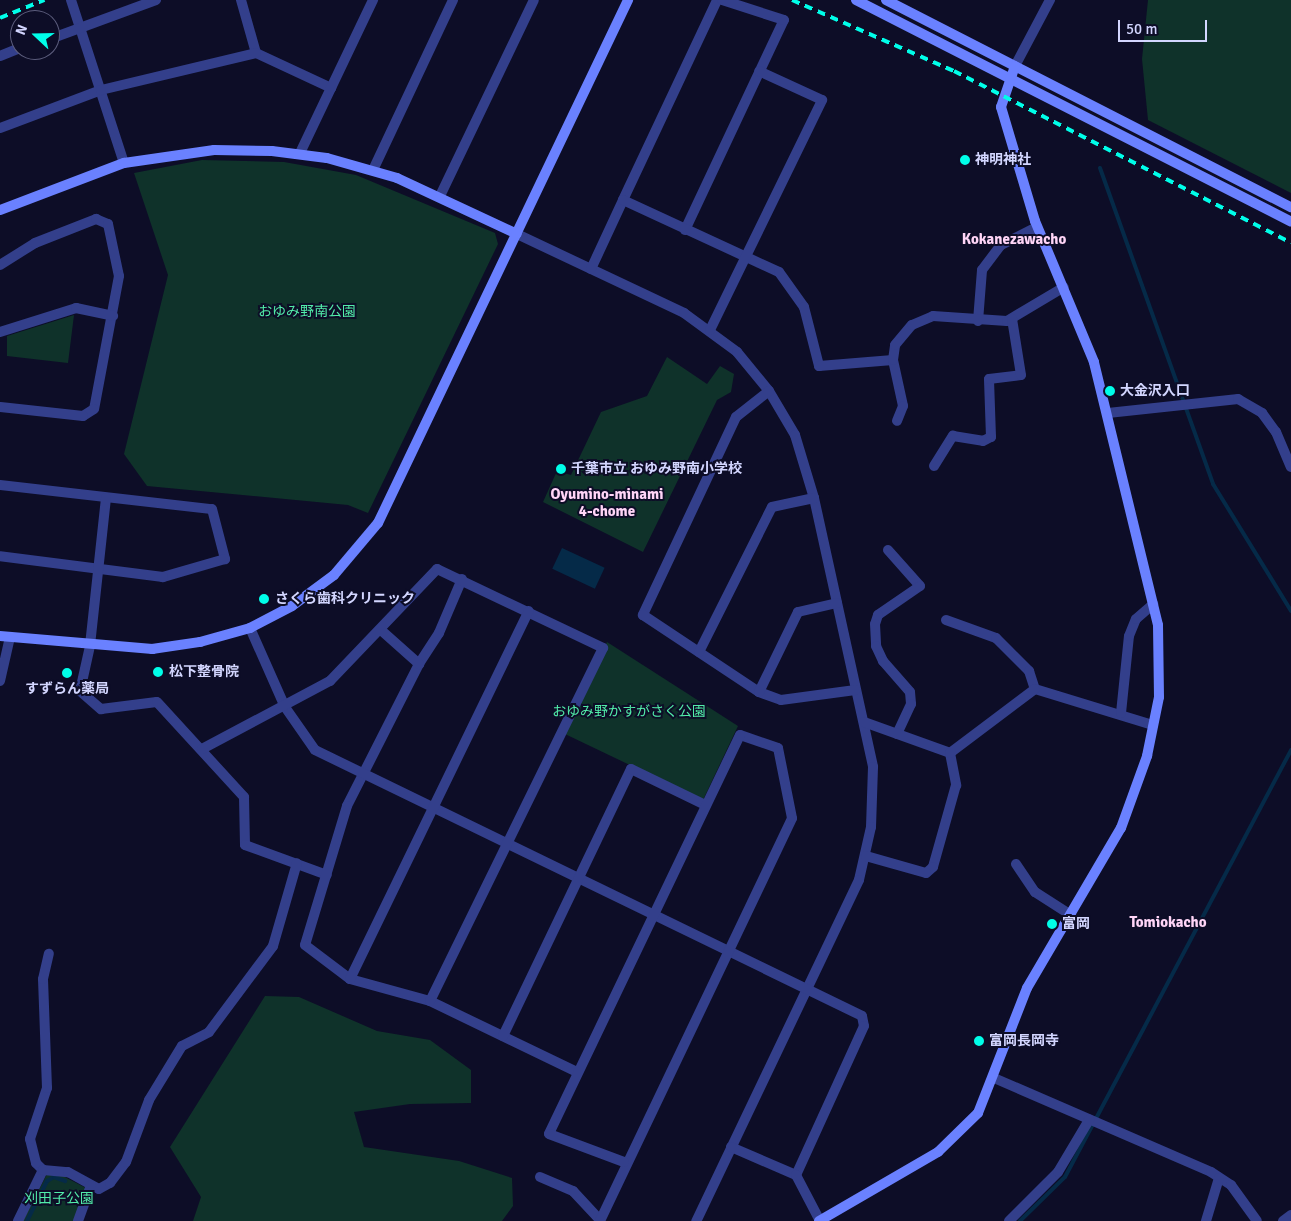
<!DOCTYPE html>
<html>
<head>
<meta charset="utf-8">
<style>
  body { margin:0 }
  #map { position:relative; width:1291px; height:1221px; overflow:hidden; background:#0d0d27; font-family:Signika,"Noto Sans JP",sans-serif }
  div>[style] { position:absolute }
  [style*='--x'] { left:calc(var(--x)*1px); top:calc(var(--y)*1px); width:calc(var(--w)*1px); rotate:calc(var(--a)*1deg) }
  .green>* { inset:0; background:#0f322a }
  .water>* { inset:0; background:#052a48; transform-origin:0 0 }
  .stream>* { height:4px; margin:-2px; padding:0 2px; transform-origin:2px; border-radius:2px; background:#052a48 }
  .street>* { height:10px; margin:-5px; padding:0 5px; transform-origin:5px; border-radius:5px; background:#333f8b }
  .secondary>* { height:10px; margin:-5px; padding:0 5px; transform-origin:5px; border-radius:5px; background:#6a81ff }
  .rail>* { height:4px; margin-top:-2px; transform-origin:0; background:repeating-linear-gradient(90deg,#00fee9 0 8px,transparent 0 14px) }
  .dots>* { width:14px; height:14px; translate:-50% -50%; box-sizing:border-box; border:2px solid #0d0d27; border-radius:50% }
  span { translate:-50% -50%; white-space:nowrap; text-align:center; line-height:1.15; -webkit-text-stroke:4px #0d0d27; paint-order:stroke }
  .poi-label { font-size:14px; color:#d3d6ff; font-weight:700 }
  .left { translate:0 -50%; text-align:left }
  .park-label { font-size:14px; color:#52eca9 }
  .neighbourhood-label { font-size:15px; color:#ffd5f7; font-weight:700 }
  .north { position:absolute; left:10px; top:10px; width:50px; height:50px; box-sizing:border-box; background:#0d0d27; border:1px solid #5c5d7d; border-radius:50%; rotate:291deg; font-size:14px; font-weight:700; line-height:20px; text-align:center; color:#d3d6ff }
  .north::after { content:''; display:block; margin:auto; width:18px; height:22px; background:#00fee9; clip-path:polygon(50% 0,100% 100%,50% 72%,0 100%) }
  .scale { position:absolute; left:1118px; top:20px; width:89px; height:22px; box-sizing:border-box; border:2px solid #d3d6ff; border-top:0; padding-left:6px; font-size:15px; line-height:18px; white-space:nowrap; color:#d3d6ff; -webkit-text-stroke:4px #0d0d27; paint-order:stroke }
</style>
</head>
<body>
<div id="map">
  <div class="green">
    <i style="clip-path:polygon(1148px 0,1291px 0,1291px 193px,1148px 120px,1142px 59px)"></i>
    <i style="clip-path:polygon(202px 160px,284px 162px,356px 175px,495px 233px,498px 244px,368px 513px,348px 505px,147px 486px,124px 454px,168px 275px,134px 173px)"></i>
    <i style="clip-path:polygon(74px 315px,68px 363px,7px 356px,7px 336px)"></i>
    <i style="clip-path:polygon(667px 357px,707px 384px,720px 366px,734px 374px,731px 392px,717px 400px,643px 552px,543px 502px,557px 471px,571px 475px,601px 412px,647px 396px)"></i>
    <i style="clip-path:polygon(607px 642px,738px 726px,703px 800px,565px 734px)"></i>
    <i style="clip-path:polygon(265px 996px,299px 997px,377px 1031px,430px 1040px,471px 1070px,471px 1103px,410px 1104px,354px 1112px,364px 1147px,459px 1161px,512px 1178px,513px 1206px,502px 1221px,193px 1221px,201px 1197px,170px 1147px)"></i>
    <i style="clip-path:polygon(47px 1174px,59px 1174px,86px 1188px,75px 1221px,23px 1221px)"></i>
  </div>
  <div class="water">
    <i style="left:562px;top:548px;width:47px;height:23px;rotate:25deg"></i>
  </div>
  <div class="stream">
    <i style="--x:1100;--y:168;--w:336;--a:70.3"></i>
    <i style="--x:1213;--y:484;--w:149;--a:58.4"></i>
    <i style="--x:27;--y:1221;--w:45;--a:-63.4"></i>
    <i style="--x:47;--y:1181;--w:8;--a:-30"></i>
    <i style="--x:54;--y:1177;--w:12;--a:20"></i>
    <i style="--x:1020;--y:1221;--w:63;--a:-44.4"></i>
    <i style="--x:1065;--y:1177;--w:483;--a:-62.1"></i>
  </div>
  <div class="street">
    <i style="--x:71;--y:0;--w:171;--a:72"></i>
    <i style="--x:241;--y:0;--w:55;--a:74.2"></i>
    <i style="--x:256;--y:53;--w:83;--a:25"></i>
    <i style="--x:50;--y:39;--w:113;--a:-20.2"></i>
    <i style="--x:0;--y:56;--w:22;--a:-22"></i>
    <i style="--x:1015;--y:66;--w:75;--a:-62.1"></i>
    <i style="--x:0;--y:128;--w:108;--a:-20.6"></i>
    <i style="--x:101;--y:90;--w:159;--a:-13.4"></i>
    <i style="--x:300;--y:153;--w:170;--a:-64.5"></i>
    <i style="--x:373;--y:170;--w:188;--a:-64.8"></i>
    <i style="--x:440;--y:196;--w:217;--a:-64.4"></i>
    <i style="--x:623;--y:200;--w:221;--a:-64.8"></i>
    <i style="--x:685;--y:230;--w:232;--a:-64.8"></i>
    <i style="--x:784;--y:20;--w:65;--a:-162.1"></i>
    <i style="--x:517;--y:234;--w:185;--a:25.3"></i>
    <i style="--x:684;--y:313;--w:66;--a:36.3"></i>
    <i style="--x:737;--y:352;--w:50;--a:50.6"></i>
    <i style="--x:769;--y:391;--w:51;--a:59.4"></i>
    <i style="--x:795;--y:435;--w:66;--a:73.2"></i>
    <i style="--x:814;--y:498;--w:275;--a:77.6"></i>
    <i style="--x:873;--y:767;--w:60;--a:91.9"></i>
    <i style="--x:871;--y:827;--w:54;--a:102.8"></i>
    <i style="--x:859;--y:880;--w:378;--a:115.5"></i>
    <i style="--x:0;--y:265;--w:41;--a:-32.2"></i>
    <i style="--x:35;--y:243;--w:66;--a:-21.5"></i>
    <i style="--x:96;--y:219;--w:13;--a:23"></i>
    <i style="--x:108;--y:224;--w:53;--a:78.1"></i>
    <i style="--x:119;--y:276;--w:135;--a:100.6"></i>
    <i style="--x:94;--y:409;--w:13;--a:148"></i>
    <i style="--x:83;--y:416;--w:83;--a:-173.8"></i>
    <i style="--x:591;--y:269;--w:76;--a:-65.1"></i>
    <i style="--x:623;--y:200;--w:172;--a:24.8"></i>
    <i style="--x:779;--y:272;--w:43;--a:54.5"></i>
    <i style="--x:804;--y:307;--w:61;--a:75.7"></i>
    <i style="--x:819;--y:366;--w:74;--a:-4.6"></i>
    <i style="--x:893;--y:360;--w:47;--a:77.7"></i>
    <i style="--x:903;--y:406;--w:16;--a:112"></i>
    <i style="--x:978;--y:321;--w:51;--a:-85.5"></i>
    <i style="--x:982;--y:270;--w:31;--a:-53"></i>
    <i style="--x:1001;--y:245;--w:40;--a:-26.6"></i>
    <i style="--x:710;--y:330;--w:256;--a:-64"></i>
    <i style="--x:822;--y:100;--w:69;--a:-155.3"></i>
    <i style="--x:0;--y:332;--w:80;--a:-17.5"></i>
    <i style="--x:76;--y:308;--w:38;--a:12"></i>
    <i style="--x:893;--y:360;--w:15;--a:-82"></i>
    <i style="--x:895;--y:345;--w:26;--a:-50"></i>
    <i style="--x:912;--y:325;--w:23;--a:-23"></i>
    <i style="--x:933;--y:316;--w:74;--a:3.9"></i>
    <i style="--x:1007;--y:321;--w:66;--a:-30.8"></i>
    <i style="--x:769;--y:391;--w:42;--a:141.8"></i>
    <i style="--x:736;--y:417;--w:219;--a:115.2"></i>
    <i style="--x:643;--y:615;--w:139;--a:33.6"></i>
    <i style="--x:759;--y:692;--w:23;--a:20"></i>
    <i style="--x:781;--y:700;--w:75;--a:-7.7"></i>
    <i style="--x:1108;--y:413;--w:131;--a:-6.1"></i>
    <i style="--x:1238;--y:399;--w:28;--a:30"></i>
    <i style="--x:1262;--y:413;--w:24;--a:54"></i>
    <i style="--x:1276;--y:432;--w:38;--a:67"></i>
    <i style="--x:934;--y:466;--w:36;--a:-58"></i>
    <i style="--x:953;--y:436;--w:30;--a:9"></i>
    <i style="--x:983;--y:441;--w:9;--a:-27"></i>
    <i style="--x:991;--y:437;--w:58;--a:-92"></i>
    <i style="--x:989;--y:379;--w:32;--a:-7"></i>
    <i style="--x:1021;--y:375;--w:57;--a:-99.1"></i>
    <i style="--x:0;--y:485;--w:213;--a:6.5"></i>
    <i style="--x:212;--y:509;--w:52;--a:75.4"></i>
    <i style="--x:225;--y:559;--w:65;--a:163.8"></i>
    <i style="--x:163;--y:577;--w:164;--a:-172.7"></i>
    <i style="--x:106;--y:498;--w:149;--a:96.2"></i>
    <i style="--x:90;--y:646;--w:46;--a:102.5"></i>
    <i style="--x:80;--y:691;--w:28;--a:41"></i>
    <i style="--x:101;--y:709;--w:56;--a:-7.1"></i>
    <i style="--x:157;--y:702;--w:129;--a:47.5"></i>
    <i style="--x:244;--y:797;--w:48;--a:88.8"></i>
    <i style="--x:245;--y:845;--w:87;--a:20.1"></i>
    <i style="--x:888;--y:550;--w:48;--a:48.4"></i>
    <i style="--x:920;--y:586;--w:51;--a:145.4"></i>
    <i style="--x:878;--y:615;--w:9;--a:108"></i>
    <i style="--x:875;--y:624;--w:22;--a:87"></i>
    <i style="--x:876;--y:646;--w:17;--a:65"></i>
    <i style="--x:883;--y:661;--w:41;--a:48.9"></i>
    <i style="--x:910;--y:692;--w:12;--a:85"></i>
    <i style="--x:911;--y:704;--w:33;--a:115"></i>
    <i style="--x:462;--y:579;--w:59;--a:113.1"></i>
    <i style="--x:439;--y:633;--w:37;--a:123"></i>
    <i style="--x:419;--y:664;--w:159;--a:116.9"></i>
    <i style="--x:347;--y:806;--w:145;--a:106.8"></i>
    <i style="--x:305;--y:945;--w:56;--a:37.1"></i>
    <i style="--x:350;--y:979;--w:83;--a:15.4"></i>
    <i style="--x:430;--y:1001;--w:161;--a:25.8"></i>
    <i style="--x:946;--y:620;--w:53;--a:19.8"></i>
    <i style="--x:996;--y:638;--w:47;--a:45"></i>
    <i style="--x:1029;--y:671;--w:19;--a:72"></i>
    <i style="--x:250;--y:628;--w:86;--a:66.1"></i>
    <i style="--x:285;--y:707;--w:52;--a:55.1"></i>
    <i style="--x:315;--y:750;--w:608;--a:25.93"></i>
    <i style="--x:862;--y:1016;--w:10;--a:79"></i>
    <i style="--x:864;--y:1026;--w:164;--a:114.5"></i>
    <i style="--x:382;--y:631;--w:50;--a:41.7"></i>
    <i style="--x:699;--y:652;--w:162;--a:-63.3"></i>
    <i style="--x:772;--y:507;--w:43;--a:-12.1"></i>
    <i style="--x:0;--y:681;--w:45;--a:-77.2"></i>
    <i style="--x:1035;--y:689;--w:123;--a:17"></i>
    <i style="--x:759;--y:692;--w:89;--a:-64"></i>
    <i style="--x:798;--y:612;--w:40;--a:-13"></i>
    <i style="--x:1121;--y:713;--w:77;--a:-84.1"></i>
    <i style="--x:1129;--y:636;--w:18;--a:-68"></i>
    <i style="--x:1136;--y:619;--w:23;--a:-41"></i>
    <i style="--x:864;--y:722;--w:91;--a:19.8"></i>
    <i style="--x:950;--y:753;--w:33;--a:79"></i>
    <i style="--x:956;--y:785;--w:85;--a:105.7"></i>
    <i style="--x:933;--y:867;--w:9;--a:139"></i>
    <i style="--x:926;--y:873;--w:62;--a:-164.2"></i>
    <i style="--x:202;--y:749;--w:145;--a:-28"></i>
    <i style="--x:330;--y:681;--w:155;--a:-46.3"></i>
    <i style="--x:437;--y:569;--w:184;--a:25.4"></i>
    <i style="--x:603;--y:648;--w:393;--a:116.1"></i>
    <i style="--x:950;--y:753;--w:106;--a:-37"></i>
    <i style="--x:1016;--y:864;--w:34;--a:56"></i>
    <i style="--x:1035;--y:892;--w:43;--a:32.6"></i>
    <i style="--x:350;--y:979;--w:409;--a:-64.1"></i>
    <i style="--x:503;--y:1036;--w:296;--a:-64.4"></i>
    <i style="--x:631;--y:769;--w:82;--a:25.9"></i>
    <i style="--x:994;--y:1078;--w:236;--a:23.4"></i>
    <i style="--x:1211;--y:1172;--w:24;--a:33"></i>
    <i style="--x:1231;--y:1185;--w:44;--a:54.2"></i>
    <i style="--x:731;--y:1147;--w:71;--a:23.3"></i>
    <i style="--x:796;--y:1175;--w:52;--a:62.4"></i>
    <i style="--x:43;--y:1170;--w:10;--a:-135"></i>
    <i style="--x:36;--y:1163;--w:25;--a:-104"></i>
    <i style="--x:30;--y:1139;--w:54;--a:-71.6"></i>
    <i style="--x:47;--y:1088;--w:109;--a:-92.1"></i>
    <i style="--x:43;--y:979;--w:26;--a:-77"></i>
    <i style="--x:540;--y:1177;--w:36;--a:23"></i>
    <i style="--x:573;--y:1191;--w:37;--a:47"></i>
    <i style="--x:18;--y:1221;--w:57;--a:-63.9"></i>
    <i style="--x:43;--y:1170;--w:25;--a:5"></i>
    <i style="--x:68;--y:1172;--w:35;--a:29"></i>
    <i style="--x:99;--y:1189;--w:13;--a:-29"></i>
    <i style="--x:110;--y:1183;--w:26;--a:-53"></i>
    <i style="--x:126;--y:1162;--w:66;--a:-69.6"></i>
    <i style="--x:149;--y:1100;--w:63;--a:-58.6"></i>
    <i style="--x:182;--y:1046;--w:30;--a:-27"></i>
    <i style="--x:209;--y:1032;--w:107;--a:-53.3"></i>
    <i style="--x:273;--y:946;--w:86;--a:-73.9"></i>
    <i style="--x:78;--y:1221;--w:38;--a:-70"></i>
    <i style="--x:600;--y:1221;--w:446;--a:-64.5"></i>
    <i style="--x:792;--y:818;--w:71;--a:-101.3"></i>
    <i style="--x:778;--y:748;--w:40;--a:-161.1"></i>
    <i style="--x:740;--y:735;--w:442;--a:115.6"></i>
    <i style="--x:549;--y:1134;--w:80;--a:20.5"></i>
    <i style="--x:1009;--y:1221;--w:69;--a:-45"></i>
    <i style="--x:1058;--y:1172;--w:61;--a:-59.2"></i>
    <i style="--x:1206;--y:1221;--w:45;--a:-73.2"></i>
    <i style="--x:1283;--y:1221;--w:10;--a:-37"></i>
  </div>
  <div class="secondary">
    <i style="--x:856;--y:0;--w:488;--a:27"></i>
    <i style="--x:886;--y:0;--w:455;--a:27.1"></i>
    <i style="--x:0;--y:210;--w:133;--a:-20.8"></i>
    <i style="--x:124;--y:163;--w:91;--a:-8.2"></i>
    <i style="--x:214;--y:150;--w:58;--a:1"></i>
    <i style="--x:272;--y:151;--w:55;--a:7.3"></i>
    <i style="--x:327;--y:158;--w:73;--a:15.9"></i>
    <i style="--x:397;--y:178;--w:132;--a:25"></i>
    <i style="--x:0;--y:636;--w:153;--a:4.9"></i>
    <i style="--x:152;--y:649;--w:49;--a:-8.3"></i>
    <i style="--x:200;--y:642;--w:52;--a:-15.6"></i>
    <i style="--x:250;--y:628;--w:47;--a:-27.6"></i>
    <i style="--x:292;--y:606;--w:52;--a:-36.4"></i>
    <i style="--x:334;--y:575;--w:68;--a:-49.8"></i>
    <i style="--x:378;--y:523;--w:580;--a:-64.45"></i>
    <i style="--x:819;--y:1221;--w:138;--a:-30.1"></i>
    <i style="--x:938;--y:1152;--w:56;--a:-44.3"></i>
    <i style="--x:978;--y:1113;--w:134;--a:-68.6"></i>
    <i style="--x:1027;--y:988;--w:186;--a:-59.6"></i>
    <i style="--x:1121;--y:828;--w:77;--a:-70.1"></i>
    <i style="--x:1147;--y:756;--w:60;--a:-78.5"></i>
    <i style="--x:1159;--y:697;--w:72;--a:-90.8"></i>
    <i style="--x:1158;--y:625;--w:271;--a:-103.7"></i>
    <i style="--x:1094;--y:362;--w:153;--a:-112.7"></i>
    <i style="--x:1035;--y:221;--w:119;--a:-106.6"></i>
    <i style="--x:1001;--y:107;--w:43;--a:-71.1"></i>
  </div>
  <div class="rail">
    <i style="--x:792;--y:0;--w:177;--a:23.7"></i>
    <i style="--x:954;--y:71;--w:378;--a:27"></i>
    <i style="--x:0;--y:18;--w:48;--a:-22.2"></i>
  </div>
  <div class="dots">
    <i style="left:965px;top:160px;background:#00fee9"></i>
    <i style="left:1110px;top:391px;background:#00fee9"></i>
    <i style="left:561px;top:469px;background:#00fee9"></i>
    <i style="left:264px;top:599px;background:#00fee9"></i>
    <i style="left:158px;top:672px;background:#00fee9"></i>
    <i style="left:67px;top:673px;background:#00fee9"></i>
    <i style="left:1052px;top:924px;background:#00fee9"></i>
    <i style="left:979px;top:1041px;background:#00fee9"></i>
  </div>
  <div class="poi-label">
    <span class="left" style="left:975px;top:160px">神明神社</span>
    <span class="left" style="left:1120px;top:391px">大金沢入口</span>
    <span class="left" style="left:571px;top:469px">千葉市立 おゆみ野南小学校</span>
    <span class="left" style="left:275px;top:599px">さくら歯科クリニック</span>
    <span class="left" style="left:169px;top:672px">松下整骨院</span>
    <span style="left:67px;top:689px">すずらん薬局</span>
    <span class="left" style="left:1062px;top:924px">富岡</span>
    <span class="left" style="left:989px;top:1041px">富岡長岡寺</span>
  </div>
  <div class="park-label">
    <span style="left:307px;top:312px">おゆみ野南公園</span>
    <span style="left:629px;top:712px">おゆみ野かすがさく公園</span>
    <span style="left:59px;top:1199px">刈田子公園</span>
  </div>
  <div class="neighbourhood-label">
    <span style="left:1014px;top:240px">Kokanezawacho</span>
    <span style="left:607px;top:503px">Oyumino-minami<br>4-chome</span>
    <span style="left:1168px;top:923px">Tomiokacho</span>
  </div>
  <div class="north">N</div>
  <div class="scale">50 m</div>
</div>
</body>
</html>
